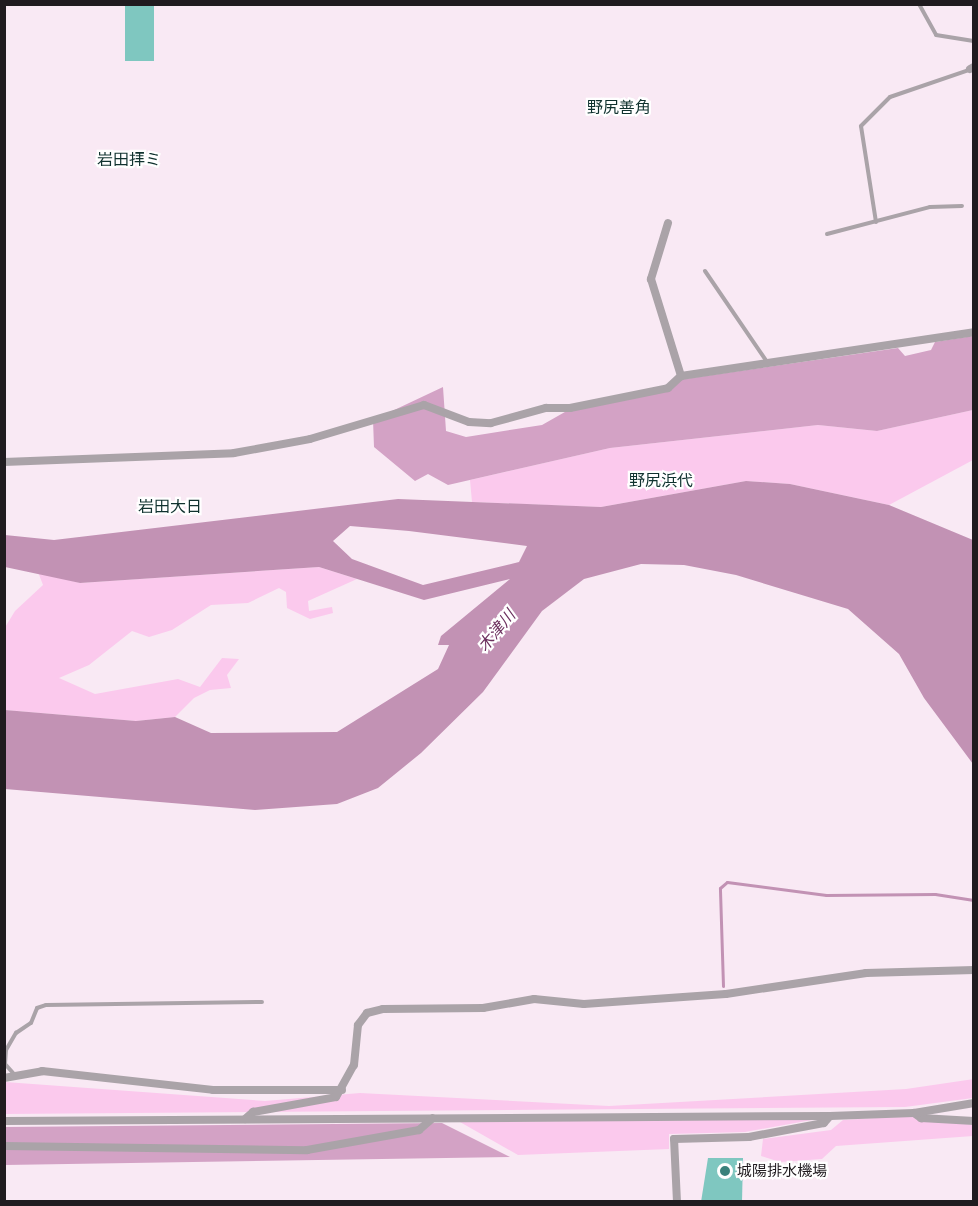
<!DOCTYPE html>
<html>
<head>
<meta charset="utf-8">
<style>
  body { margin:0 }
  #map { position:relative; width:978px; height:1206px; overflow:hidden; background:#f9e9f4; font-family:Poppins,"Noto Sans JP",sans-serif }
  div>[style] { position:absolute }
  [style*='--x'] { left:calc(var(--x)*1px); top:calc(var(--y)*1px); width:calc(var(--w)*1px); rotate:calc(var(--a)*1deg) }
  .green>* { inset:0; background:#fbc9ed }
  .forest>* { inset:0; background:#d3a2c5 }
  .water>* { inset:0; background:#c292b4 }
  .stream>* { height:3px; margin:-1.5px; padding:0 1.5px; transform-origin:1.5px; border-radius:1.5px; background:#c292b4 }
  .building>* { inset:0; background:#7fc7c0; transform-origin:0 0 }
  .lane>* { height:4px; margin:-2px; padding:0 2px; transform-origin:2px; border-radius:2px; background:#aaa3a8 }
  .street>* { height:8px; margin:-4px; padding:0 4px; transform-origin:4px; border-radius:4px; background:#aaa3a8 }
  .dots>* { width:16px; height:16px; translate:-50% -50%; box-sizing:border-box; border:3px solid #fff; border-radius:50% }
  span { translate:-50% -50%; white-space:nowrap; text-align:center; line-height:1.15; -webkit-text-stroke:4.5px #fff; paint-order:stroke }
  .poi-label { font-size:15px; color:#201b1f }
  .left { translate:0 -50%; text-align:left }
  .neighbourhood-label { font-size:16px; color:#10322f }
  .water-label { font-size:16px; color:#6c305e; font-style:italic }
  .frame { position:absolute; inset:0; border:6px solid #201b1f; pointer-events:none }
</style>
</head>
<body>
<div id="map">
  <div class="green">
    <i style="clip-path:polygon(973px 410px,973px 460px,889px 505px,790px 484px,746px 481px,601px 507px,472px 502px,470px 480px,610px 448px,818px 425px,877px 431px)"></i>
    <i style="clip-path:polygon(319px 567px,357px 579px,308px 601px,309px 611px,332px 607px,333px 613px,310px 619px,287px 608px,286px 592px,279px 588px,248px 603px,211px 605px,172px 630px,149px 637px,132px 631px,89px 665px,59px 678px,95px 694px,178px 679px,200px 687px,222px 658px,239px 659px,227px 675px,231px 688px,210px 690px,194px 698px,175px 717px,136px 721px,5px 710px,4px 629px,15px 611px,43px 585px,38px 572px,80px 583px)"></i>
    <i style="clip-path:polygon(974px 1079px,973px 1098px,905px 1107px,5px 1114px,5px 1082px,265px 1101px,360px 1093px,609px 1106px,906px 1089px)"></i>
    <i style="clip-path:polygon(908px 1116px,973px 1125px,973px 1136px,836px 1146px,822px 1159px,780px 1162px,761px 1156px,763px 1139px,831px 1130px,843px 1120px)"></i>
    <i style="clip-path:polygon(817px 1119px,745px 1132px,669px 1134px,669px 1149px,518px 1155px,460px 1122px)"></i>
  </div>
  <div class="forest">
    <i style="clip-path:polygon(973px 336px,973px 410px,877px 431px,818px 425px,610px 448px,448px 485px,428px 474px,415px 481px,374px 447px,373px 420px,443px 387px,446px 431px,466px 437px,542px 425px,579px 404px,654px 394px,677px 380px,898px 348px,905px 356px,931px 350px,935px 342px)"></i>
    <i style="clip-path:polygon(442px 1123px,510px 1157px,5px 1165px,5px 1127px)"></i>
  </div>
  <div class="water">
    <i style="clip-path:polygon(evenodd,746px 481px,790px 484px,889px 505px,973px 540px,973px 764px,924px 698px,899px 654px,848px 609px,736px 575px,684px 565px,641px 564px,584px 579px,542px 611px,483px 692px,421px 753px,378px 788px,337px 804px,255px 810px,5px 789px,5px 710px,136px 721px,175px 717px,211px 733px,337px 732px,438px 669px,449px 645px,438px 645px,441px 636px,510px 579px,424px 600px,319px 567px,80px 583px,5px 567px,5px 535px,54px 540px,398px 499px,601px 507px,746px 481px,350px 526px,409px 531px,527px 546px,519px 562px,423px 585px,352px 559px,333px 541px,350px 526px)"></i>
  </div>
  <div class="stream">
    <i style="--x:723;--y:986;--w:98;--a:-91.8"></i>
    <i style="--x:720;--y:888;--w:9;--a:-41"></i>
    <i style="--x:727;--y:882;--w:100;--a:7.5"></i>
    <i style="--x:826;--y:895;--w:109;--a:-0.5"></i>
    <i style="--x:935;--y:894;--w:39;--a:9"></i>
  </div>
  <div class="building">
    <i style="left:125px;top:4px;width:29px;height:57px"></i>
    <i style="clip-path:polygon(708px 1158px,743px 1158px,742px 1202px,701px 1202px)"></i>
  </div>
  <div class="lane">
    <i style="--x:919;--y:4;--w:35;--a:61"></i>
    <i style="--x:936;--y:35;--w:38;--a:9"></i>
    <i style="--x:876;--y:222;--w:97;--a:-98.9"></i>
    <i style="--x:861;--y:126;--w:41;--a:-45"></i>
    <i style="--x:890;--y:97;--w:83;--a:-18.9"></i>
    <i style="--x:827;--y:234;--w:106;--a:-14.7"></i>
    <i style="--x:930;--y:207;--w:32;--a:-2"></i>
    <i style="--x:705;--y:271;--w:110;--a:55.7"></i>
    <i style="--x:14;--y:1074;--w:13;--a:-132"></i>
    <i style="--x:5;--y:1064;--w:14;--a:-86"></i>
    <i style="--x:6;--y:1050;--w:20;--a:-60"></i>
    <i style="--x:16;--y:1033;--w:18;--a:-34"></i>
    <i style="--x:31;--y:1023;--w:16;--a:-68"></i>
    <i style="--x:37;--y:1008;--w:9;--a:-18"></i>
    <i style="--x:46;--y:1005;--w:216;--a:-0.8"></i>
  </div>
  <div class="street">
    <i style="--x:970;--y:69;--w:4;--a:-27"></i>
    <i style="--x:668;--y:223;--w:59;--a:106.9"></i>
    <i style="--x:651;--y:279;--w:102;--a:72.8"></i>
    <i style="--x:4;--y:462;--w:230;--a:-2.2"></i>
    <i style="--x:234;--y:453;--w:77;--a:-10.4"></i>
    <i style="--x:310;--y:439;--w:119;--a:-16.6"></i>
    <i style="--x:424;--y:405;--w:48;--a:20.7"></i>
    <i style="--x:469;--y:422;--w:22;--a:3"></i>
    <i style="--x:491;--y:423;--w:57;--a:-15.3"></i>
    <i style="--x:546;--y:408;--w:24;--a:0"></i>
    <i style="--x:570;--y:408;--w:100;--a:-11.5"></i>
    <i style="--x:668;--y:388;--w:18;--a:-43"></i>
    <i style="--x:681;--y:376;--w:296;--a:-8.5"></i>
    <i style="--x:4;--y:1078;--w:39;--a:-10"></i>
    <i style="--x:42;--y:1071;--w:172;--a:6.3"></i>
    <i style="--x:213;--y:1090;--w:129;--a:0"></i>
    <i style="--x:914;--y:1113;--w:9;--a:36"></i>
    <i style="--x:921;--y:1118;--w:53;--a:3.2"></i>
    <i style="--x:245;--y:1119;--w:11;--a:-41"></i>
    <i style="--x:253;--y:1112;--w:84;--a:-10.2"></i>
    <i style="--x:336;--y:1097;--w:37;--a:-61"></i>
    <i style="--x:354;--y:1065;--w:40;--a:-84.3"></i>
    <i style="--x:358;--y:1025;--w:15;--a:-53"></i>
    <i style="--x:367;--y:1013;--w:16;--a:-14"></i>
    <i style="--x:383;--y:1009;--w:100;--a:-0.6"></i>
    <i style="--x:483;--y:1008;--w:52;--a:-10"></i>
    <i style="--x:534;--y:999;--w:50;--a:5.7"></i>
    <i style="--x:584;--y:1004;--w:142;--a:-4"></i>
    <i style="--x:726;--y:994;--w:142;--a:-8.5"></i>
    <i style="--x:866;--y:973;--w:108;--a:-1.6"></i>
    <i style="--x:4;--y:1121;--w:826;--a:-0.35"></i>
    <i style="--x:830;--y:1116;--w:84;--a:-2"></i>
    <i style="--x:914;--y:1113;--w:61;--a:-9.5"></i>
    <i style="--x:4;--y:1146;--w:303;--a:0.8"></i>
    <i style="--x:307;--y:1150;--w:114;--a:-10.1"></i>
    <i style="--x:419;--y:1130;--w:18;--a:-41"></i>
    <i style="--x:677;--y:1202;--w:63;--a:-92.7"></i>
    <i style="--x:674;--y:1139;--w:75;--a:-1.5"></i>
    <i style="--x:749;--y:1137;--w:76;--a:-10.6"></i>
    <i style="--x:824;--y:1123;--w:9;--a:-49"></i>
  </div>
  <div class="dots">
    <i style="left:725px;top:1171px;background:#3a817b"></i>
  </div>
  <div class="poi-label">
    <span class="left" style="left:737px;top:1171px">城陽排水機場</span>
  </div>
  <div class="neighbourhood-label">
    <span style="left:619px;top:108px">野尻善角</span>
    <span style="left:129px;top:160px">岩田拝ミ</span>
    <span style="left:661px;top:481px">野尻浜代</span>
    <span style="left:170px;top:507px">岩田大日</span>
  </div>
  <div class="water-label">
    <span style="left:497px;top:631px;rotate:-50deg">木津川</span>
  </div>
  <div class="frame"></div>
</div>
</body>
</html>
